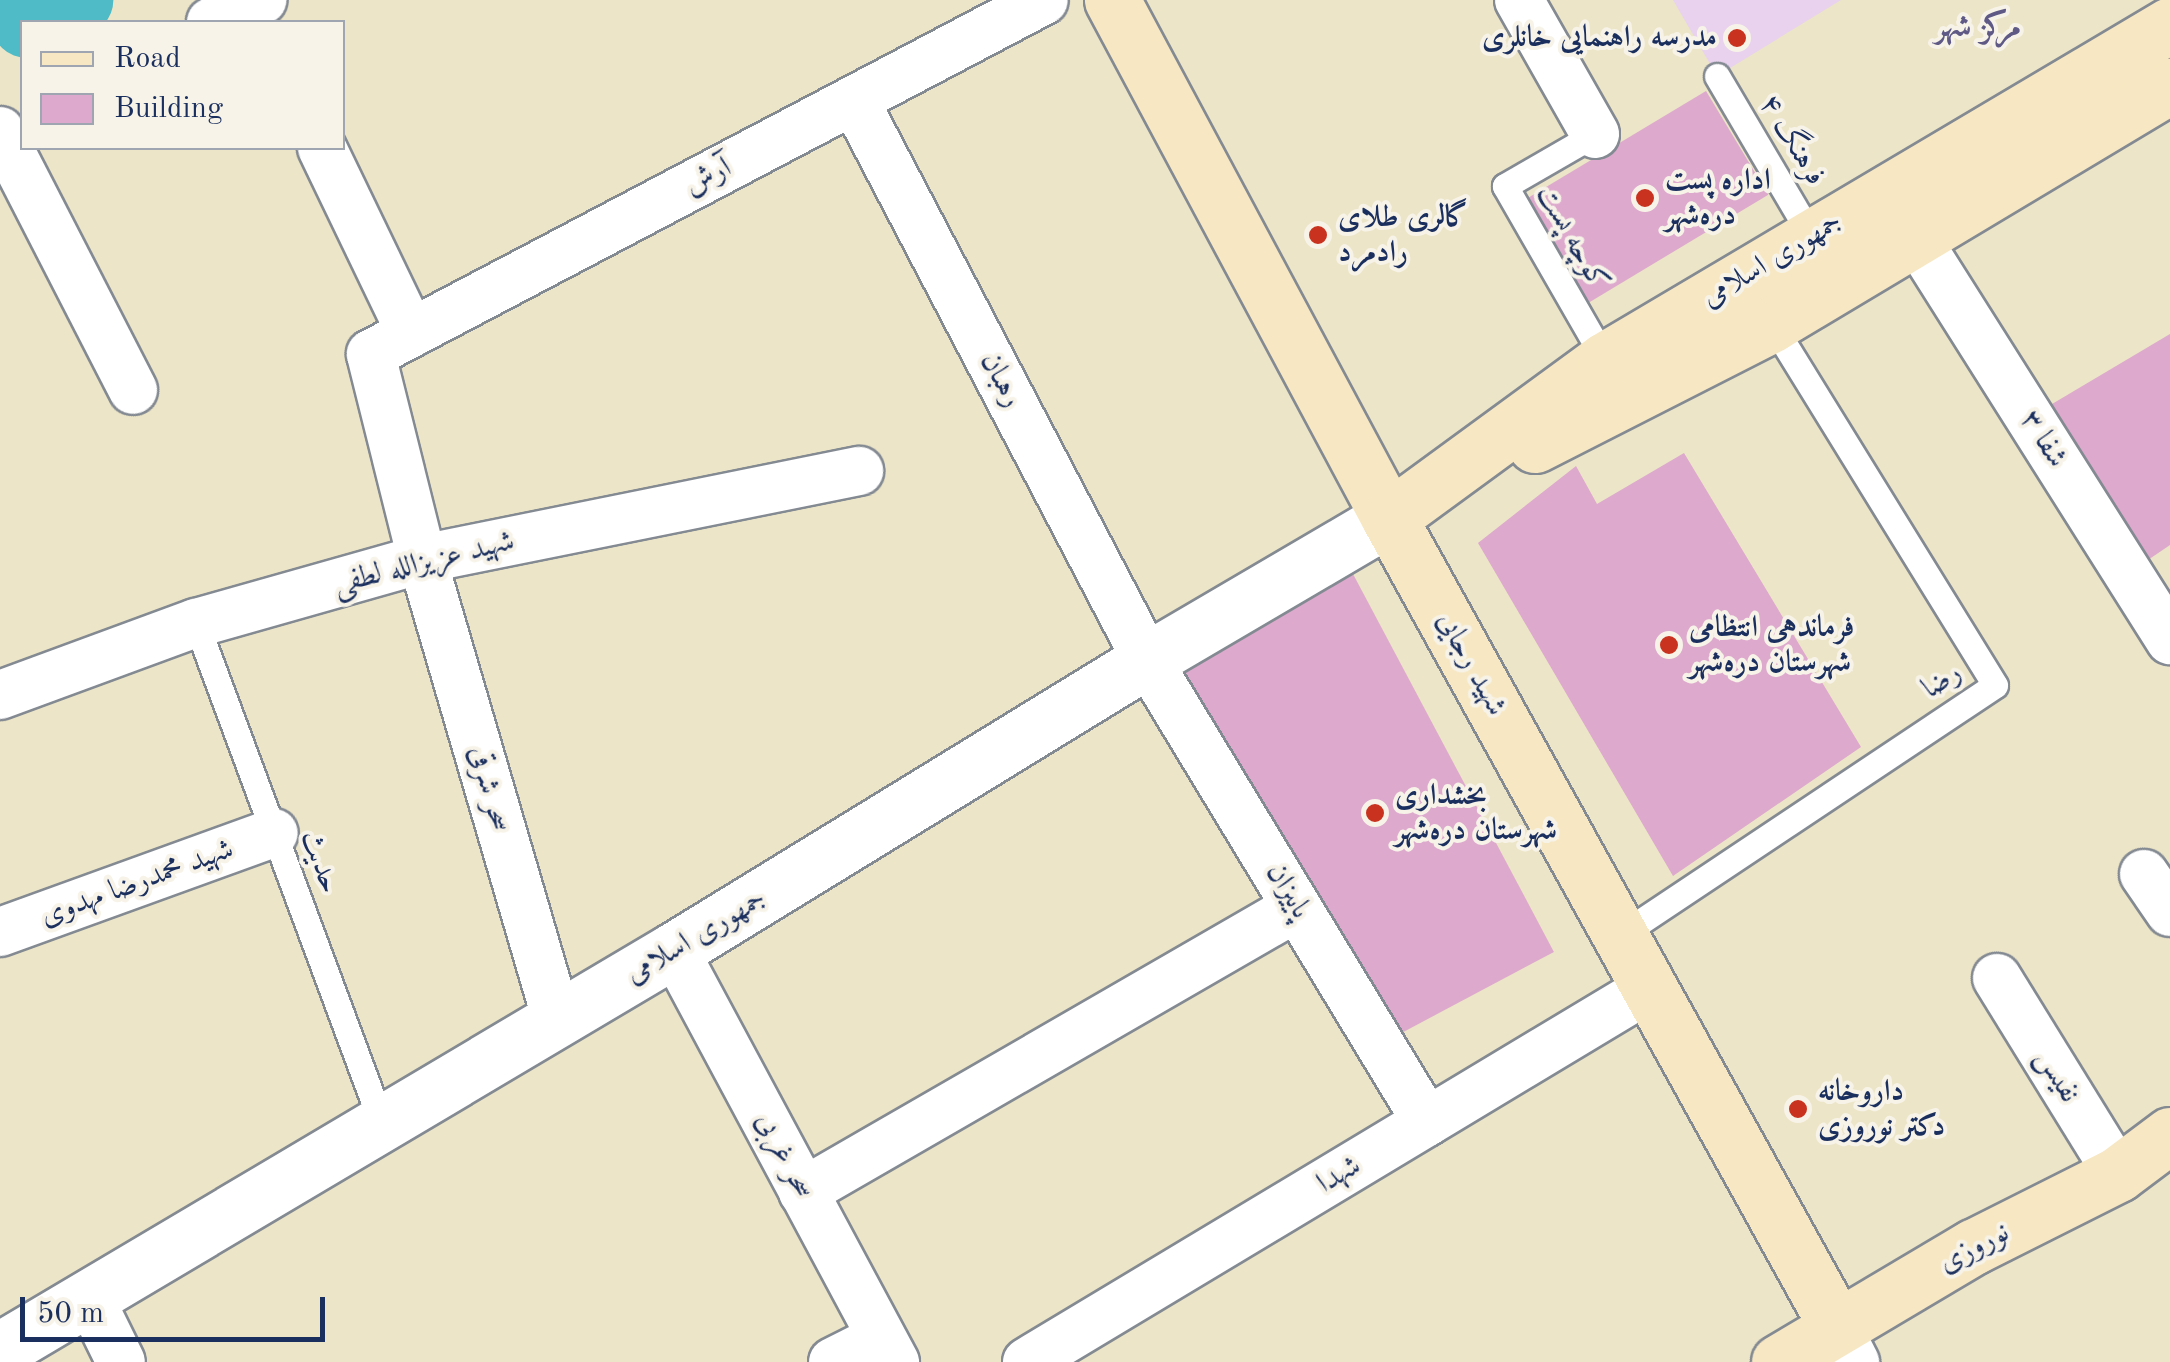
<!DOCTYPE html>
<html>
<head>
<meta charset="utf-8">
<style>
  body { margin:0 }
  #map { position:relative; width:2170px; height:1362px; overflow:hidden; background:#ece5c7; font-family:"Old Standard TT",Amiri,serif }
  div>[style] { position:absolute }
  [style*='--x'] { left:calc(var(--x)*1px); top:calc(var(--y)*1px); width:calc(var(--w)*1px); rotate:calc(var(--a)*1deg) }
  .built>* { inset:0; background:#e8d2ee }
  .river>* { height:72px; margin:-36px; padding:0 36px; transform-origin:36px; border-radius:36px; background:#4ebbc7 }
  .building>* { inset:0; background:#dda9cd; transform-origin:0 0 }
  .roads { filter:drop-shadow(2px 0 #848a92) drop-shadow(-2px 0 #848a92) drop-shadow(0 2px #848a92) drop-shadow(0 -2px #848a92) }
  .service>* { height:25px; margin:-12.5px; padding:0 12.5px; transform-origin:12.5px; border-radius:12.5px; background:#fff }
  .minor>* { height:48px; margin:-24px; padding:0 24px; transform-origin:24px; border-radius:24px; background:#fff }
  .tertiary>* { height:55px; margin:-27.5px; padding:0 27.5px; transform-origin:27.5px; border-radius:27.5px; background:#fff }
  .secondary>* { height:55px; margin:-27.5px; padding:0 27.5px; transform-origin:27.5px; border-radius:27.5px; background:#f7e8c3 }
  .dots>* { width:28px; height:28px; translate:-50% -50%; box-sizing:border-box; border:5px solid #f7f3e8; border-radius:50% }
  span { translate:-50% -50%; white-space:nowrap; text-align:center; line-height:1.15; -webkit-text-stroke:8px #f7f3e8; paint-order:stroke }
  .poi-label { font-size:30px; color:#1b2f5e; font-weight:700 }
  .right { translate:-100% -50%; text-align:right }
  .left { translate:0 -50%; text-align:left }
  .street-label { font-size:30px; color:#1b2f5e }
  .neighbourhood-label { font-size:32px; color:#5f5a85; font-weight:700 }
  .legend { position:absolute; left:20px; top:20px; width:325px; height:130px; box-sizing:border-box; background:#f7f3e8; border:2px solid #9fa5b1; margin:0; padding:12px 18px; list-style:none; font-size:30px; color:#1b2f5e }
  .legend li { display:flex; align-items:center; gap:20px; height:50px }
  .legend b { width:50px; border:2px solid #9fa5b1 }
  .scale { position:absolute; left:20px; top:1297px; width:305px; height:45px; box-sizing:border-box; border:5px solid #1b2f5e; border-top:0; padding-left:12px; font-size:30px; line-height:35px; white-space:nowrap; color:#1b2f5e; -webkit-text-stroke:8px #f7f3e8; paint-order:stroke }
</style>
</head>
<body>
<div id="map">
  <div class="built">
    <i style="clip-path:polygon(1673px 0,1841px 0,1717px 76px)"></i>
  </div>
  <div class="river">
    <i style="--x:27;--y:22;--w:55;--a:-23.7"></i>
  </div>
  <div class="building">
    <i style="left:1706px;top:91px;width:121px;height:215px;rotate:59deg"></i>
    <i style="clip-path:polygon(2170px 334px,2170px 545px,2145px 562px,2047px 407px)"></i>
    <i style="clip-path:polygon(1684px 453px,1861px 747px,1673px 876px,1478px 543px,1576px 466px,1597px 504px)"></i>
    <i style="left:1353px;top:574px;width:428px;height:197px;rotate:62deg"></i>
  </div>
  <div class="roads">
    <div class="service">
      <i style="--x:1717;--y:76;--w:187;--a:59.5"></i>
      <i style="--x:1595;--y:134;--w:104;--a:150"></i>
      <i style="--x:1505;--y:186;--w:201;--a:60.1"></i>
      <i style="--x:196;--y:623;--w:534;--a:69.63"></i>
      <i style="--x:1622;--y:934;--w:448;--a:-33.7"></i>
      <i style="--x:1995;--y:685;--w:424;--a:-121.7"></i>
    </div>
    <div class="minor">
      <i style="--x:1519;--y:0;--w:154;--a:60.4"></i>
      <i style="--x:211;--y:22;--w:56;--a:-23.3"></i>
      <i style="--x:854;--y:100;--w:632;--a:62.38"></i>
      <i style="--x:1147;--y:660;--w:540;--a:58.78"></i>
      <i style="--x:0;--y:131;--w:291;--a:62.8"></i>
      <i style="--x:322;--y:148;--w:205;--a:64.3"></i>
      <i style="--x:1916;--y:238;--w:476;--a:57.7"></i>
      <i style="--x:0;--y:695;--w:209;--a:-20.2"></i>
      <i style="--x:196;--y:623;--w:235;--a:-15.8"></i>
      <i style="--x:422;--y:559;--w:446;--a:-11.4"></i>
      <i style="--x:2144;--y:874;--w:46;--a:55.6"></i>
      <i style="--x:0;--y:932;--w:291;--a:-19.9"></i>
      <i style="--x:674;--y:950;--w:468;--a:61.8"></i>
      <i style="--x:1997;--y:978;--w:230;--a:58.3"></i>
      <i style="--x:557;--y:1020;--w:480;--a:-106.3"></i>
      <i style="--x:422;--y:559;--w:211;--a:-104"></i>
      <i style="--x:371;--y:354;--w:760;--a:-27.74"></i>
      <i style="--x:803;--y:1192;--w:570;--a:-29.98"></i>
      <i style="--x:89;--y:1297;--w:72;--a:63.8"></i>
      <i style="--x:1836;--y:1325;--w:42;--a:62.8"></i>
      <i style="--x:833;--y:1362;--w:54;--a:-26.6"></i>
      <i style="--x:1027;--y:1362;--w:728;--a:-31"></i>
    </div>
    <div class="tertiary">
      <i style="--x:0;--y:1350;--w:784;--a:-30.69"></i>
      <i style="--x:674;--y:950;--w:555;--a:-31.51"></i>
      <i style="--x:1147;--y:660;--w:281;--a:-30.4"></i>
    </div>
    <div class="secondary">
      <i style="--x:1112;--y:0;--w:587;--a:61.86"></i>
      <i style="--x:1389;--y:518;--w:923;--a:61.02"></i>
      <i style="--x:1535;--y:445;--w:266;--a:-27"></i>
      <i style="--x:1772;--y:324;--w:464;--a:-30.9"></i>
      <i style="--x:1389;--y:518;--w:268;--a:-36.2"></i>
      <i style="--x:1605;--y:360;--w:657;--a:-30.66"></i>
      <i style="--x:1779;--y:1362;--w:226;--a:-30.7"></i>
      <i style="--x:1973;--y:1247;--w:162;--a:-26.7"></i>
      <i style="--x:2118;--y:1174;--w:65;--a:-36.9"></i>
    </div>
  </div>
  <div class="dots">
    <i style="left:1737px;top:38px;background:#c8321e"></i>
    <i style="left:1645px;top:198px;background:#c8321e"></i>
    <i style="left:1318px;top:235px;background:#c8321e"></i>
    <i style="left:1669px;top:645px;background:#c8321e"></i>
    <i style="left:1375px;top:813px;background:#c8321e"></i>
    <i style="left:1798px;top:1109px;background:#c8321e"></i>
  </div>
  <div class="poi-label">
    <span class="right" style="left:1717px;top:38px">مدرسه راهنمایی خانلری</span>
    <span class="left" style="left:1665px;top:198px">اداره پست<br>دره‌شهر</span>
    <span class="left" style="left:1338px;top:235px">گالری طلای<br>رادمرد</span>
    <span class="left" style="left:1689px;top:645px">فرماندهی انتظامی<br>شهرستان دره‌شهر</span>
    <span class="left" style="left:1395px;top:813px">بخشداری<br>شهرستان دره‌شهر</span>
    <span class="left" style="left:1818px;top:1109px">داروخانه<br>دکتر نوروزی</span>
  </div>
  <div class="street-label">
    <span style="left:1792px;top:140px;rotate:59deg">فرهنگ ۴</span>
    <span style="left:708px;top:177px;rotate:-28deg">آرش</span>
    <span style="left:1572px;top:238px;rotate:60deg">کوچه پست</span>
    <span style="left:1772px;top:260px;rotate:-31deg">جمهوری اسلامی</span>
    <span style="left:1001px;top:380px;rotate:62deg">رهبان</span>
    <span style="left:2043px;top:439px;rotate:58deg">شفا ۳</span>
    <span style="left:424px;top:563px;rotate:-14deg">شهید عزیزالله لطفی</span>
    <span style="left:1471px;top:664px;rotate:61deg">شهید رجایی</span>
    <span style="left:1942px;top:681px;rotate:-34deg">رضا</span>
    <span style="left:489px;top:789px;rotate:74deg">سحر شرقی</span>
    <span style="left:320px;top:862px;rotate:70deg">حدیث</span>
    <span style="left:137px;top:883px;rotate:-20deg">شهید محمدرضا مهدوی</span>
    <span style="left:1288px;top:891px;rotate:59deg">پاییزان</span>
    <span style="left:696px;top:937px;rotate:-31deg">جمهوری اسلامی</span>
    <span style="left:2057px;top:1076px;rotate:58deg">نفیس</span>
    <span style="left:784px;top:1156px;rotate:62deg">سحر غربی</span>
    <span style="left:1339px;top:1175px;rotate:-31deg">شهدا</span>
    <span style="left:1974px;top:1248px;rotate:-28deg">نوروزی</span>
  </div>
  <div class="neighbourhood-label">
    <span style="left:1978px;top:28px">مرکز شهر</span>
  </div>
  <ul class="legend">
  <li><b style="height:12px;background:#f7e8c3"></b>Road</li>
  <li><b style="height:28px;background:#dda9cd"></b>Building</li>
  </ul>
  <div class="scale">50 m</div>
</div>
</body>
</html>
